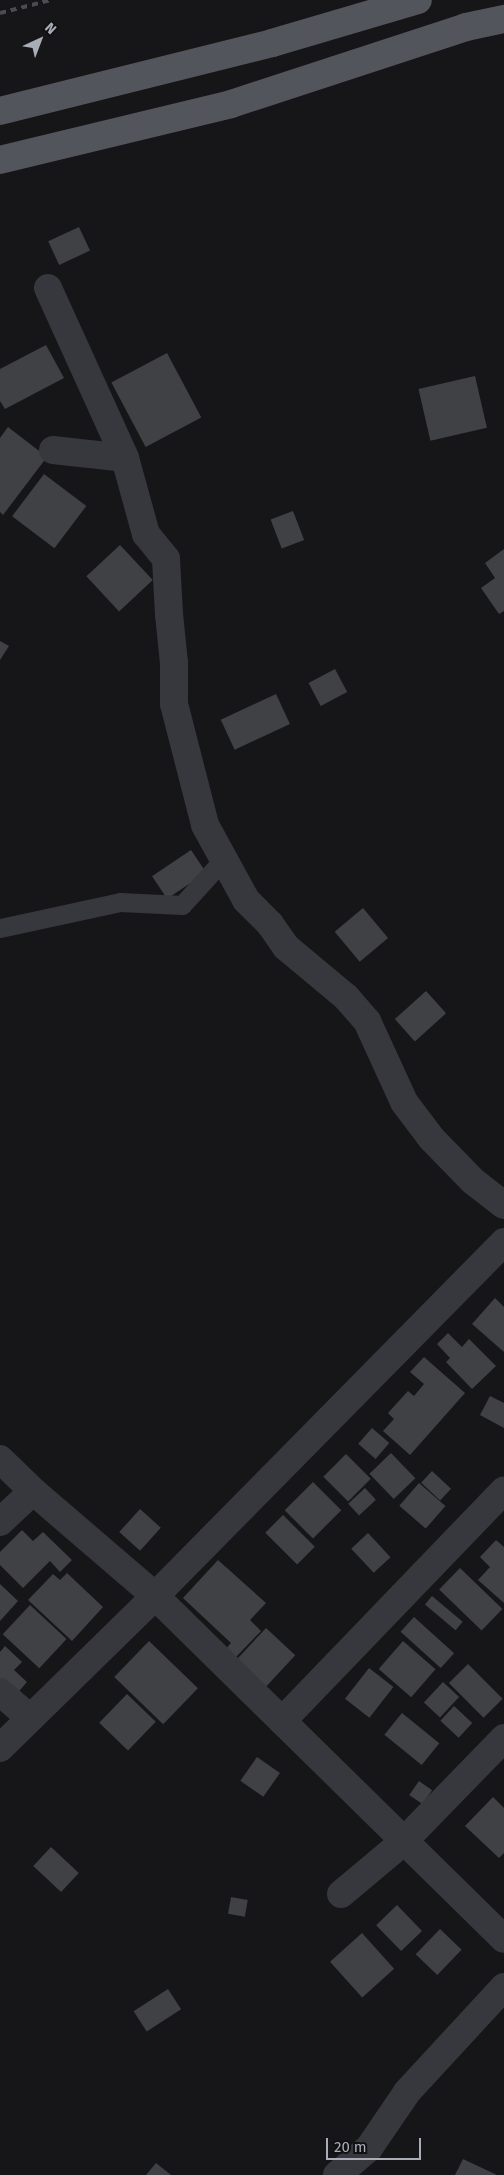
<!DOCTYPE html>
<html>
<head>
<meta charset="utf-8">
<style>
  body { margin:0 }
  #map { position:relative; width:504px; height:2175px; overflow:hidden; background:#161618; font-family:"Fira Sans",sans-serif }
  div>[style] { position:absolute }
  [style*='--x'] { left:calc(var(--x)*1px); top:calc(var(--y)*1px); width:calc(var(--w)*1px); rotate:calc(var(--a)*1deg) }
  .building>* { inset:0; background:#404145; transform-origin:0 0 }
  .lane>* { height:19px; margin:-9.5px; padding:0 9.5px; transform-origin:9.5px; border-radius:9.5px; background:#37383d }
  .street>* { height:28px; margin:-14px; padding:0 14px; transform-origin:14px; border-radius:14px; background:#37383d }
  .primary>* { height:28px; margin:-14px; padding:0 14px; transform-origin:14px; border-radius:14px; background:#53555c }
  .rail>* { height:4px; margin-top:-2px; transform-origin:0; background:repeating-linear-gradient(90deg,#4a4c52 0 6px,transparent 0 11px) }
  span { translate:-50% -50%; white-space:nowrap; text-align:center; line-height:1.15; -webkit-text-stroke:5px #111113; paint-order:stroke }
  .north { position:absolute; left:15px; top:15px; width:50px; height:50px; -webkit-text-stroke:4px #111113; paint-order:stroke; rotate:43deg; font-size:14px; font-weight:700; line-height:20px; text-align:center; color:#a8adb8 }
  .north::after { content:''; display:block; margin:auto; width:18px; height:22px; background:#a8adb8; clip-path:polygon(50% 0,100% 100%,50% 72%,0 100%) }
  .scale { position:absolute; left:326px; top:2138px; width:95px; height:22px; box-sizing:border-box; border:2px solid #a8adb8; border-top:0; padding-left:6px; font-size:15px; line-height:18px; white-space:nowrap; color:#a8adb8; -webkit-text-stroke:4px #111113; paint-order:stroke }
</style>
</head>
<body>
<div id="map">
  <div class="building">
    <i style="left:79px;top:227px;width:26px;height:34px;rotate:65deg"></i>
    <i style="clip-path:polygon(46px 345px,64px 378px,5px 409px,0 401px,0 369px)"></i>
    <i style="left:167px;top:353px;width:73px;height:63px;rotate:62deg"></i>
    <i style="left:475px;top:376px;width:53px;height:58px;rotate:77deg"></i>
    <i style="clip-path:polygon(8px 427px,47px 457px,3px 515px,0 512px,0 438px)"></i>
    <i style="left:44px;top:474px;width:53px;height:53px;rotate:37deg"></i>
    <i style="left:293px;top:511px;width:31px;height:24px;rotate:69deg"></i>
    <i style="left:120px;top:545px;width:48px;height:46px;rotate:47deg"></i>
    <i style="clip-path:polygon(504px 549px,504px 611px,499px 614px,481px 588px,495px 578px,485px 563px)"></i>
    <i style="clip-path:polygon(0 641px,9px 646px,0 660px)"></i>
    <i style="left:335px;top:669px;width:26px;height:30px;rotate:62deg"></i>
    <i style="left:276px;top:694px;width:33px;height:61px;rotate:65deg"></i>
    <i style="left:191px;top:850px;width:27px;height:47px;rotate:56deg"></i>
    <i style="left:363px;top:908px;width:39px;height:37px;rotate:50deg"></i>
    <i style="left:426px;top:991px;width:30px;height:42px;rotate:48deg"></i>
    <i style="clip-path:polygon(495px 1298px,504px 1307px,504px 1352px,472px 1324px)"></i>
    <i style="clip-path:polygon(448px 1333px,462px 1347px,469px 1339px,496px 1366px,472px 1389px,446px 1362px,450px 1358px,437px 1344px)"></i>
    <i style="clip-path:polygon(424px 1357px,465px 1393px,410px 1455px,383px 1431px,394px 1419px,388px 1413px,408px 1391px,414px 1396px,424px 1384px,410px 1372px)"></i>
    <i style="clip-path:polygon(490px 1396px,504px 1403px,504px 1428px,480px 1415px)"></i>
    <i style="left:372px;top:1428px;width:23px;height:21px;rotate:41deg"></i>
    <i style="left:391px;top:1453px;width:35px;height:30px;rotate:46deg"></i>
    <i style="left:346px;top:1454px;width:35px;height:32px;rotate:45deg"></i>
    <i style="left:432px;top:1471px;width:26px;height:16px;rotate:43deg"></i>
    <i style="left:313px;top:1482px;width:40px;height:40px;rotate:45deg"></i>
    <i style="left:419px;top:1483px;width:35px;height:30px;rotate:41deg"></i>
    <i style="left:365px;top:1488px;width:16px;height:23px;rotate:47deg"></i>
    <i style="left:140px;top:1509px;width:28px;height:31px;rotate:42deg"></i>
    <i style="left:283px;top:1515px;width:45px;height:25px;rotate:45deg"></i>
    <i style="clip-path:polygon(22px 1530px,33px 1541px,43px 1532px,72px 1560px,60px 1572px,50px 1561px,23px 1588px,0 1565px,0 1552px)"></i>
    <i style="left:368px;top:1533px;width:33px;height:23px;rotate:47deg"></i>
    <i style="clip-path:polygon(496px 1540px,504px 1547px,504px 1603px,478px 1580px,490px 1567px,480px 1557px)"></i>
    <i style="clip-path:polygon(218px 1560px,266px 1603px,250px 1620px,261px 1631px,234px 1659px,225px 1650px,231px 1643px,183px 1598px)"></i>
    <i style="left:460px;top:1568px;width:59px;height:30px;rotate:44deg"></i>
    <i style="clip-path:polygon(67px 1573px,103px 1607px,72px 1641px,28px 1600px,53px 1574px,60px 1580px)"></i>
    <i style="clip-path:polygon(0 1584px,18px 1601px,0 1621px)"></i>
    <i style="left:432px;top:1596px;width:40px;height:11px;rotate:40deg"></i>
    <i style="left:30px;top:1605px;width:50px;height:40px;rotate:43deg"></i>
    <i style="left:414px;top:1617px;width:54px;height:20px;rotate:42deg"></i>
    <i style="left:266px;top:1628px;width:40px;height:45px;rotate:43deg"></i>
    <i style="left:149px;top:1641px;width:68px;height:50px;rotate:44deg"></i>
    <i style="left:403px;top:1641px;width:43px;height:37px;rotate:41deg"></i>
    <i style="clip-path:polygon(5px 1646px,22px 1662px,14px 1670px,27px 1682px,13px 1698px,0 1685px,0 1652px)"></i>
    <i style="left:468px;top:1664px;width:49px;height:27px;rotate:45deg"></i>
    <i style="left:369px;top:1668px;width:31px;height:39px;rotate:38deg"></i>
    <i style="left:443px;top:1682px;width:22px;height:28px;rotate:43deg"></i>
    <i style="left:127px;top:1694px;width:40px;height:40px;rotate:44deg"></i>
    <i style="left:454px;top:1706px;width:25px;height:20px;rotate:43deg"></i>
    <i style="left:402px;top:1713px;width:48px;height:28px;rotate:39deg"></i>
    <i style="left:257px;top:1757px;width:28px;height:29px;rotate:35deg"></i>
    <i style="left:419px;top:1781px;width:16px;height:17px;rotate:35deg"></i>
    <i style="clip-path:polygon(493px 1797px,504px 1808px,504px 1853px,499px 1858px,465px 1826px)"></i>
    <i style="left:51px;top:1847px;width:38px;height:26px;rotate:43deg"></i>
    <i style="left:231px;top:1897px;width:17px;height:17px;rotate:10deg"></i>
    <i style="left:397px;top:1905px;width:36px;height:29px;rotate:46deg"></i>
    <i style="left:440px;top:1929px;width:30px;height:35px;rotate:44deg"></i>
    <i style="left:362px;top:1933px;width:48px;height:43px;rotate:48deg"></i>
    <i style="left:168px;top:1989px;width:24px;height:41px;rotate:57deg"></i>
    <i style="clip-path:polygon(463px 2159px,497px 2175px,455px 2175px)"></i>
    <i style="clip-path:polygon(156px 2163px,171px 2175px,146px 2175px)"></i>
  </div>
  <div class="lane">
    <i style="--x:0;--y:928;--w:123;--a:-12.2"></i>
    <i style="--x:120;--y:902;--w:62;--a:2.8"></i>
    <i style="--x:182;--y:905;--w:61;--a:-47.7"></i>
  </div>
  <div class="street">
    <i style="--x:48;--y:288;--w:187;--a:65.6"></i>
    <i style="--x:125;--y:458;--w:79;--a:74.6"></i>
    <i style="--x:146;--y:534;--w:32;--a:51"></i>
    <i style="--x:166;--y:559;--w:55;--a:86.9"></i>
    <i style="--x:169;--y:614;--w:49;--a:84.2"></i>
    <i style="--x:174;--y:663;--w:41;--a:90"></i>
    <i style="--x:174;--y:704;--w:125;--a:75.6"></i>
    <i style="--x:205;--y:825;--w:85;--a:61.3"></i>
    <i style="--x:246;--y:900;--w:34;--a:45"></i>
    <i style="--x:270;--y:924;--w:28;--a:55"></i>
    <i style="--x:286;--y:947;--w:78;--a:39.8"></i>
    <i style="--x:346;--y:997;--w:32;--a:49"></i>
    <i style="--x:367;--y:1021;--w:89;--a:65.4"></i>
    <i style="--x:404;--y:1102;--w:46;--a:52.9"></i>
    <i style="--x:432;--y:1139;--w:59;--a:45.7"></i>
    <i style="--x:473;--y:1181;--w:39;--a:38"></i>
    <i style="--x:53;--y:450;--w:72;--a:6.3"></i>
    <i style="--x:0;--y:1459;--w:46;--a:44.1"></i>
    <i style="--x:0;--y:1522;--w:45;--a:-43.2"></i>
    <i style="--x:33;--y:1491;--w:161;--a:40.7"></i>
    <i style="--x:155;--y:1596;--w:489;--a:44.5"></i>
    <i style="--x:0;--y:1692;--w:40;--a:41"></i>
    <i style="--x:282;--y:1721;--w:320;--a:-46.1"></i>
    <i style="--x:0;--y:1748;--w:217;--a:-44.4"></i>
    <i style="--x:155;--y:1596;--w:497;--a:-45.4"></i>
    <i style="--x:341;--y:1894;--w:81;--a:-40"></i>
    <i style="--x:403;--y:1842;--w:145;--a:-45.8"></i>
    <i style="--x:337;--y:2175;--w:42;--a:-40.2"></i>
    <i style="--x:369;--y:2148;--w:68;--a:-55.8"></i>
    <i style="--x:407;--y:2092;--w:143;--a:-47.3"></i>
  </div>
  <div class="primary">
    <i style="--x:0;--y:111;--w:280;--a:-14"></i>
    <i style="--x:272;--y:43;--w:152;--a:-16.4"></i>
    <i style="--x:0;--y:160;--w:238;--a:-13.6"></i>
    <i style="--x:231;--y:104;--w:247;--a:-18.1"></i>
    <i style="--x:466;--y:27;--w:39;--a:-12"></i>
  </div>
  <div class="rail">
    <i style="--x:0;--y:13;--w:53;--a:-14.3"></i>
  </div>
  <div class="north">N</div>
  <div class="scale">20 m</div>
</div>
</body>
</html>
